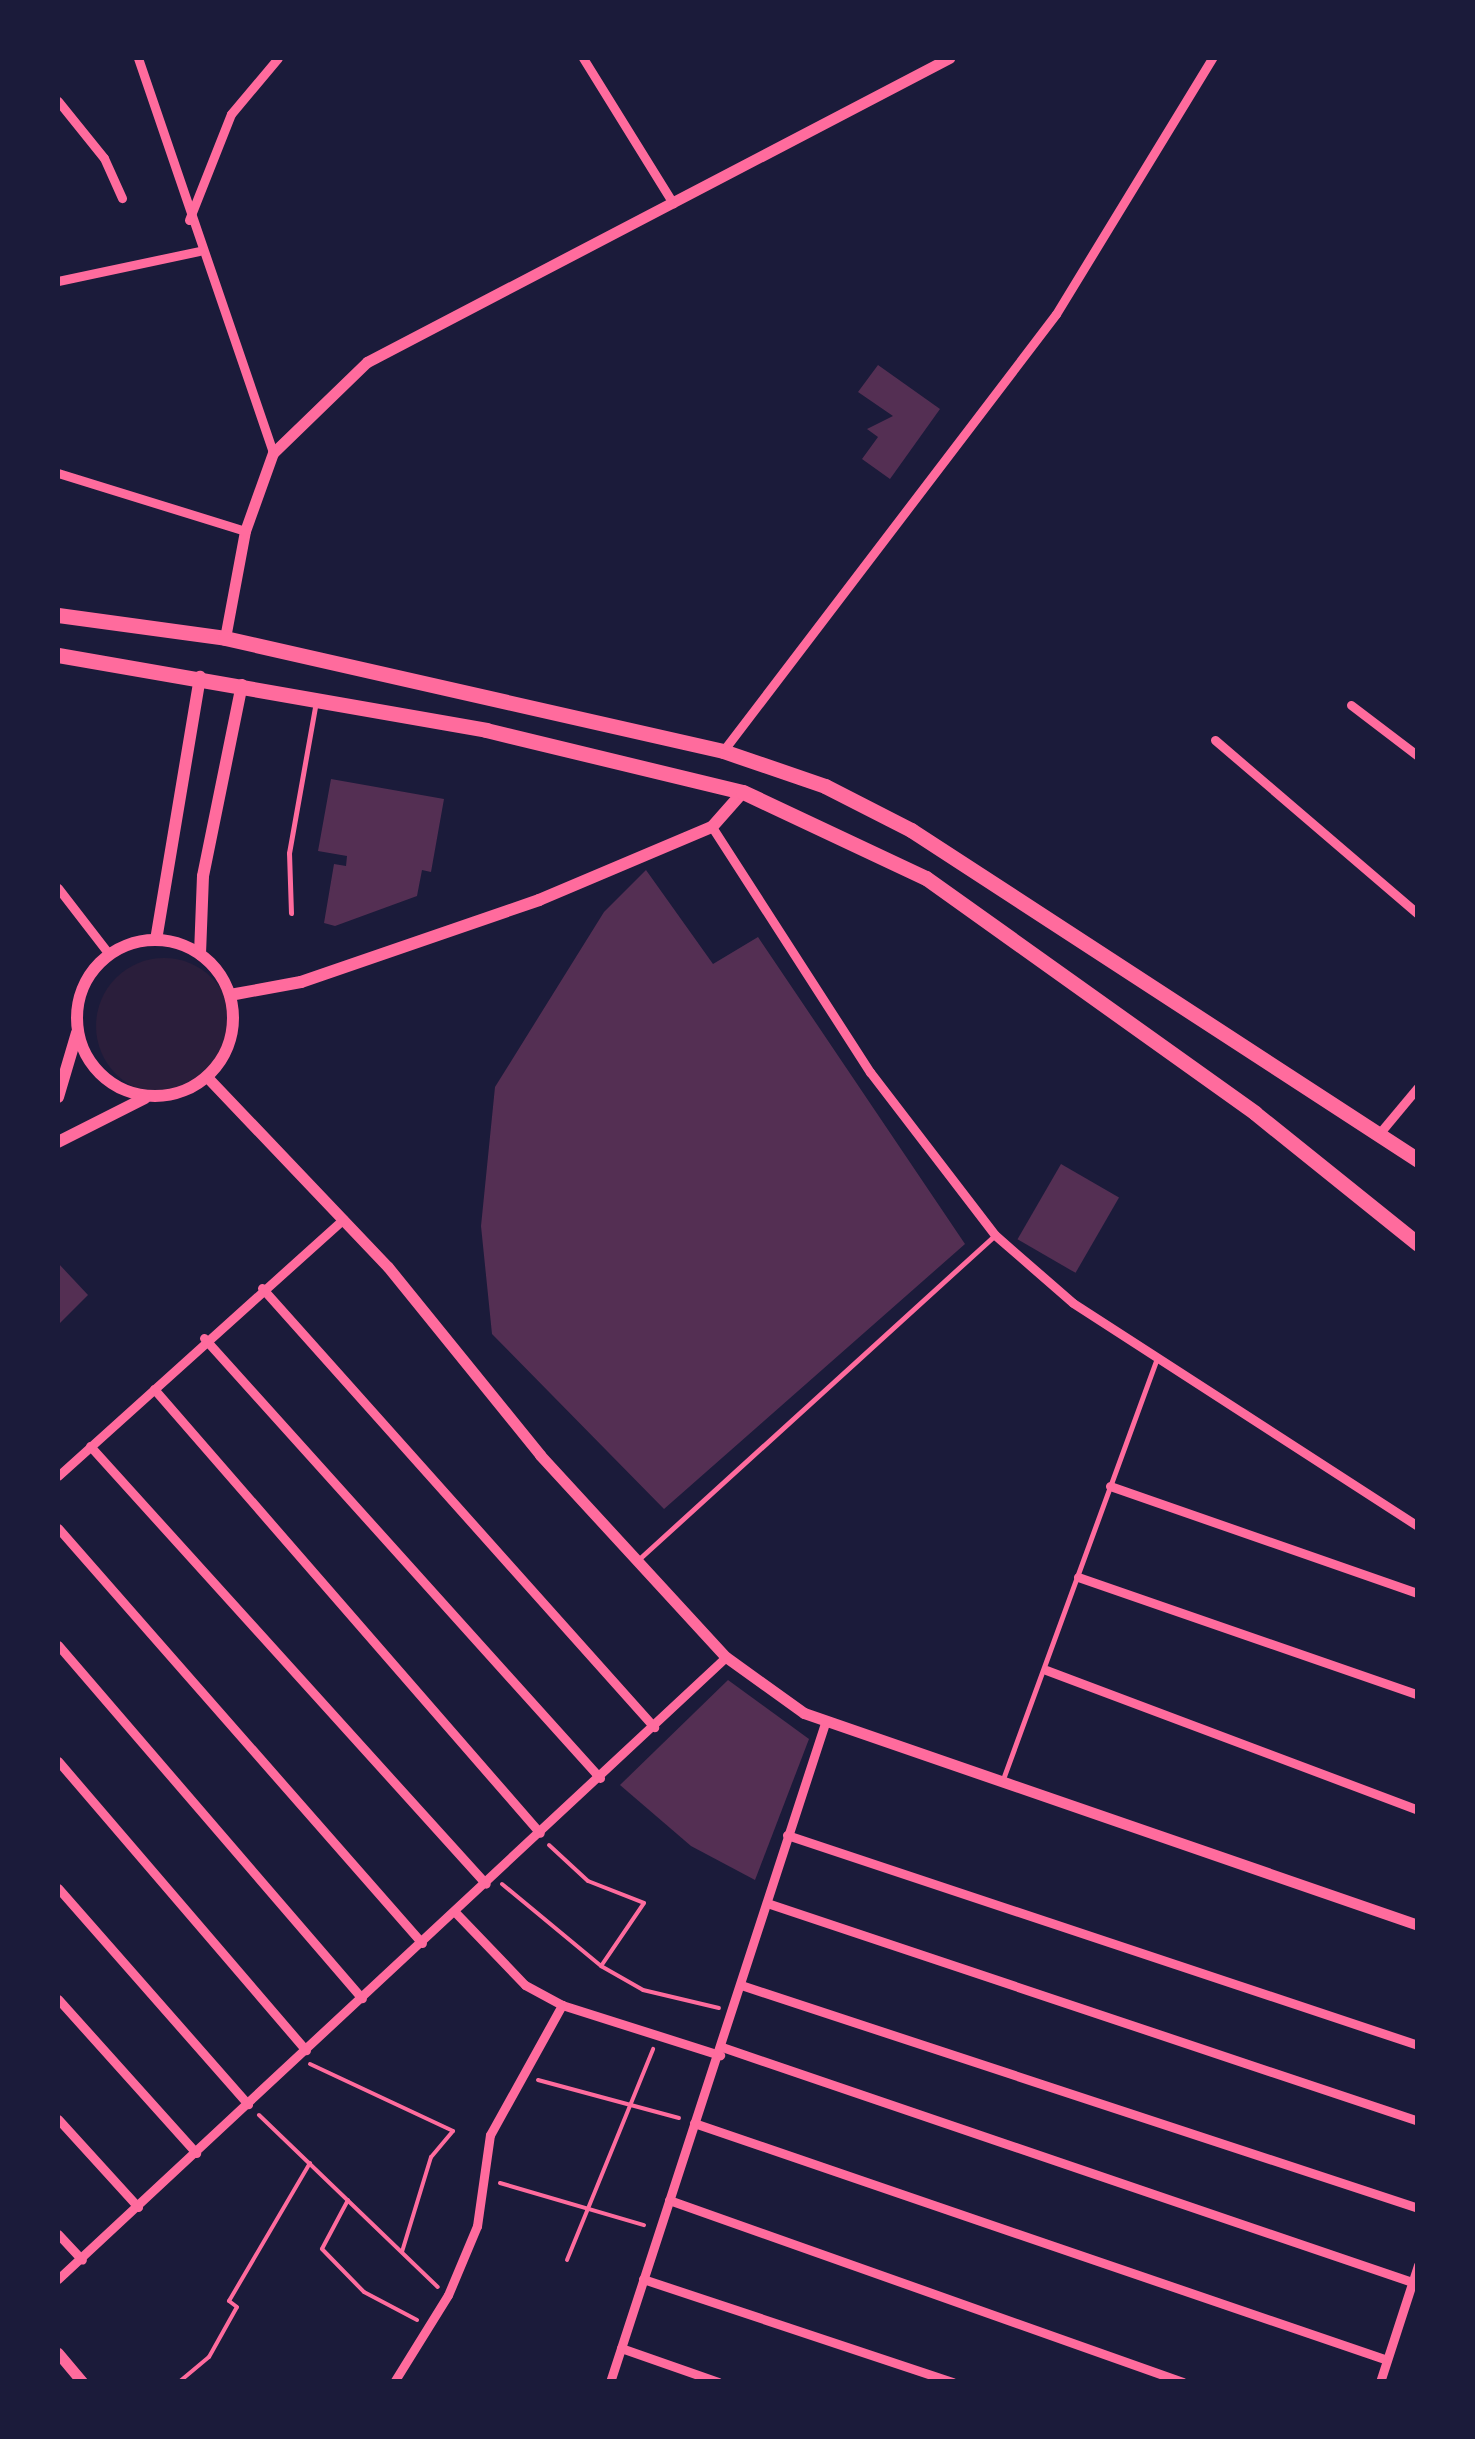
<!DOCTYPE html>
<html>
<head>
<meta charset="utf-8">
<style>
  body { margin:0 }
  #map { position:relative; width:1475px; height:2439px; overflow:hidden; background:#1b1b3a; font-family:"Open Sans",sans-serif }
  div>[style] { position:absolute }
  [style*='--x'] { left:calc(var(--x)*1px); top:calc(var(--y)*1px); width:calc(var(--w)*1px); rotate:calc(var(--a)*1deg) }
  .green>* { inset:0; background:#2a1e3b }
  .round { border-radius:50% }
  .building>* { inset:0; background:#542f53; transform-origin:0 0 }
  .path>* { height:4px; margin:-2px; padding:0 2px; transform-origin:2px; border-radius:2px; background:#ff6b9d }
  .service>* { height:5px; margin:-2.5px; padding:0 2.5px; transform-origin:2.5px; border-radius:2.5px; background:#ff6b9d }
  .minor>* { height:9px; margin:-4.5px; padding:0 4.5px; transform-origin:4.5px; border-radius:4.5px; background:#ff6b9d }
  .tertiary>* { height:11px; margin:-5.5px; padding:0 5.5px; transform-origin:5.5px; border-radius:5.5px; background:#ff6b9d }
  .secondary>* { height:12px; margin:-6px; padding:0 6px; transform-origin:6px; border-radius:6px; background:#ff6b9d }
  .secondary>.ring { margin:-6px; padding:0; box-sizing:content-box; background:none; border:12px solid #ff6b9d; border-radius:50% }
  .trunk>* { height:15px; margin:-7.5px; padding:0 7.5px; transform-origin:7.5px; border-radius:7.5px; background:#ff6b9d }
  span { translate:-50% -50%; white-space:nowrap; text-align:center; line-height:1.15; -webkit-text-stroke:10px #1b1b3a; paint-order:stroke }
  .frame { position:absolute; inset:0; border:60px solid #1b1b3a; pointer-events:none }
</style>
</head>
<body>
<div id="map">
  <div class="green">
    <i class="round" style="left:96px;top:958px;width:136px;height:136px"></i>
  </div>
  <div class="building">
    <i style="clip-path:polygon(878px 365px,940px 409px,890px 479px,862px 459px,878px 437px,867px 429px,893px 416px,858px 392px)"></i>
    <i style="clip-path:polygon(331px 779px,444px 799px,431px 872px,422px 870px,417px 896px,335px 926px,324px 923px,334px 864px,346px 866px,347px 856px,318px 851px)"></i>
    <i style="clip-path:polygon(646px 870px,713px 964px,758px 937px,965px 1244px,664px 1509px,492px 1334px,481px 1226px,495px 1087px,604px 912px)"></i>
    <i style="left:1061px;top:1164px;width:67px;height:87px;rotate:30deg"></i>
    <i style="clip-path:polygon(58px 1263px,88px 1295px,58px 1325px)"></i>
    <i style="clip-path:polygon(728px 1680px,809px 1739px,755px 1880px,691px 1846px,620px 1785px)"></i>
  </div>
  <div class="path">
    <i style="--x:549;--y:1845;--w:53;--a:42.7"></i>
    <i style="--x:588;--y:1881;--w:60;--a:21.4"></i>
    <i style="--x:644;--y:1903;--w:76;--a:124.3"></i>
    <i style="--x:502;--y:1884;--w:129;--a:39.6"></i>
    <i style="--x:601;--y:1966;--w:48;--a:29.7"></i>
    <i style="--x:643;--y:1990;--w:78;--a:13.3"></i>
    <i style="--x:310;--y:2064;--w:158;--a:25.1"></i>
    <i style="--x:453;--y:2131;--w:34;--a:130"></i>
    <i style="--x:431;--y:2157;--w:99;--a:107"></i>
    <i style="--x:538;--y:2080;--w:146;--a:15.1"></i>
    <i style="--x:259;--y:2115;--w:248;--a:43.9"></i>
    <i style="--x:500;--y:2183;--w:150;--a:16.3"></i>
    <i style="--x:348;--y:2200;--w:55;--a:118"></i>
    <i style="--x:322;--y:2249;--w:60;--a:45.7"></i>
    <i style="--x:364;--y:2292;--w:60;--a:27.8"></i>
    <i style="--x:567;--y:2260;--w:228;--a:-67.8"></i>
    <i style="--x:179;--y:2382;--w:39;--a:-40"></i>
    <i style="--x:209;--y:2357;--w:57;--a:-60.8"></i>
    <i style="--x:237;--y:2307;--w:10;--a:-143"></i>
    <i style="--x:229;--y:2301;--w:160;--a:-59.6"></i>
  </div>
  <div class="service">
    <i style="--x:291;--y:913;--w:60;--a:-91.9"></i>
    <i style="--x:289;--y:853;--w:153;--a:-79.9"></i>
    <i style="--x:639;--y:1559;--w:481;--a:-42.3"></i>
    <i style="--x:1003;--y:1779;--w:447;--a:-69.9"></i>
  </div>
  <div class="minor">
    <i style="--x:138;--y:58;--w:417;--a:71.1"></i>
    <i style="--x:583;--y:58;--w:171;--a:58.2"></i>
    <i style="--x:58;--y:101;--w:73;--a:51.1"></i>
    <i style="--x:104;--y:158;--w:44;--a:65.8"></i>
    <i style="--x:189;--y:220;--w:114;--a:-68.4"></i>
    <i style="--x:231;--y:114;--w:73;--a:-50"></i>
    <i style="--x:58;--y:281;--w:144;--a:-12"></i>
    <i style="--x:58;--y:473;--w:196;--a:17.2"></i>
    <i style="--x:1351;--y:705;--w:84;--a:37.3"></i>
    <i style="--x:1215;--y:740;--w:267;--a:40.6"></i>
    <i style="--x:723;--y:751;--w:549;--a:-52.69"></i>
    <i style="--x:1056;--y:314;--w:300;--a:-58.6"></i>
    <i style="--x:712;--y:827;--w:292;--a:57.2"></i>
    <i style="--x:870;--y:1072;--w:205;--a:52.5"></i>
    <i style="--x:995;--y:1235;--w:103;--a:41.1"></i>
    <i style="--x:1073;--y:1303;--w:411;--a:32.9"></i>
    <i style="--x:58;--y:888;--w:83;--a:52.3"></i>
    <i style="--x:1378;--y:1135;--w:62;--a:-50.2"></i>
    <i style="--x:262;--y:1288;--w:589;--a:48.24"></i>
    <i style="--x:204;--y:1338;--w:592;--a:48.01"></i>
    <i style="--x:154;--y:1389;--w:588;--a:49"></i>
    <i style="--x:90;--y:1446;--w:590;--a:47.88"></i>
    <i style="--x:58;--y:1476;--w:384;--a:-42"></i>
    <i style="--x:1110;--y:1486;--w:326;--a:19.2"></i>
    <i style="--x:58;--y:1528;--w:552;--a:48.75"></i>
    <i style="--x:1078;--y:1577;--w:360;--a:19.1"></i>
    <i style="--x:58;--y:1645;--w:466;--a:49.3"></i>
    <i style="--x:1046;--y:1670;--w:397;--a:20.6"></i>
    <i style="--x:58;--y:1761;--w:381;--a:49.4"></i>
    <i style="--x:787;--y:1835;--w:665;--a:18.41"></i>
    <i style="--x:58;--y:1888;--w:288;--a:48.7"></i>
    <i style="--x:767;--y:1903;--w:687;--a:18.51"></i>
    <i style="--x:741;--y:1985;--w:713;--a:18.23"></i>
    <i style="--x:58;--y:1999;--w:207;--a:48.1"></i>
    <i style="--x:562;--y:2005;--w:166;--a:17.6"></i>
    <i style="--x:722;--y:2047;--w:729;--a:18.81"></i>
    <i style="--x:58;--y:2119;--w:119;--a:47.7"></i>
    <i style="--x:694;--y:2123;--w:732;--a:18.88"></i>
    <i style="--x:669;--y:2200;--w:545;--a:19.5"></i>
    <i style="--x:58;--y:2234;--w:35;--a:47"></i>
    <i style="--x:58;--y:2279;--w:913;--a:-42.96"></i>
    <i style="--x:643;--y:2279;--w:326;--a:18.4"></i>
    <i style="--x:621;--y:2348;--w:103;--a:19.3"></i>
    <i style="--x:394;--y:2382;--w:102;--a:-58.2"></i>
    <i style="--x:448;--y:2295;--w:75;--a:-67.2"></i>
    <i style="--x:477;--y:2226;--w:92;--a:-81.9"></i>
    <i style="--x:490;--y:2135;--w:149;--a:-61"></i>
    <i style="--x:562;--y:2005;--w:42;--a:-151.6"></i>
    <i style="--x:525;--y:1985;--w:101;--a:-133.8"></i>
    <i style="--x:610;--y:2382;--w:696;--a:-71.93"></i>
    <i style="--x:1380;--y:2382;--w:123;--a:-72"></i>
  </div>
  <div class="tertiary">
    <i style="--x:225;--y:638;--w:109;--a:-79.4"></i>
    <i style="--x:245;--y:531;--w:83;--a:-70.3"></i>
    <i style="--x:273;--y:453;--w:131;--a:-44.1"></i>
    <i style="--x:367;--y:362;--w:657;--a:-27.58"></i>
    <i style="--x:207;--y:1077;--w:262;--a:46.4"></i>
    <i style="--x:388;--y:1267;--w:242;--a:51"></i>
    <i style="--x:540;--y:1455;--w:275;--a:47.4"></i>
    <i style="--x:726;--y:1657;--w:96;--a:35.7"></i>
    <i style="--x:804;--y:1713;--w:650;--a:19.05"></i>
    <i style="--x:58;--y:2353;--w:38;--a:50"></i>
  </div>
  <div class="secondary">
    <i class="ring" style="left:77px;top:940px;width:144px;height:144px"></i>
    <i style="--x:156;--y:940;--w:267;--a:-80.5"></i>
    <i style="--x:200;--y:954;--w:78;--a:-87.8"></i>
    <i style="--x:203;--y:876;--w:195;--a:-78.5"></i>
    <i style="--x:230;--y:995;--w:72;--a:-10.4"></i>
    <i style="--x:301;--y:982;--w:252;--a:-19"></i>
    <i style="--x:539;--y:900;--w:188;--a:-22.9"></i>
    <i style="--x:712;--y:827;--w:47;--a:-48.5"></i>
    <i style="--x:58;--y:1097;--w:67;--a:-73.5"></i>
    <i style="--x:58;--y:1142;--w:97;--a:-26.8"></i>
  </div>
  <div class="trunk">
    <i style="--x:58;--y:615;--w:169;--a:7.8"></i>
    <i style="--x:225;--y:638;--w:511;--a:12.78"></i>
    <i style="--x:723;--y:751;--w:108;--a:18.9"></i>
    <i style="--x:825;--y:786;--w:97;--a:27.1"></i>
    <i style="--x:911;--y:830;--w:605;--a:33.06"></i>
    <i style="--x:58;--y:655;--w:435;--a:9.9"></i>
    <i style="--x:486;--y:730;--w:264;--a:13.6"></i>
    <i style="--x:743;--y:792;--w:202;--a:25.2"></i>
    <i style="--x:926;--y:878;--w:404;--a:35.5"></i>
    <i style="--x:1255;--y:1113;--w:209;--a:38.8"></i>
  </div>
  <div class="frame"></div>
</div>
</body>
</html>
